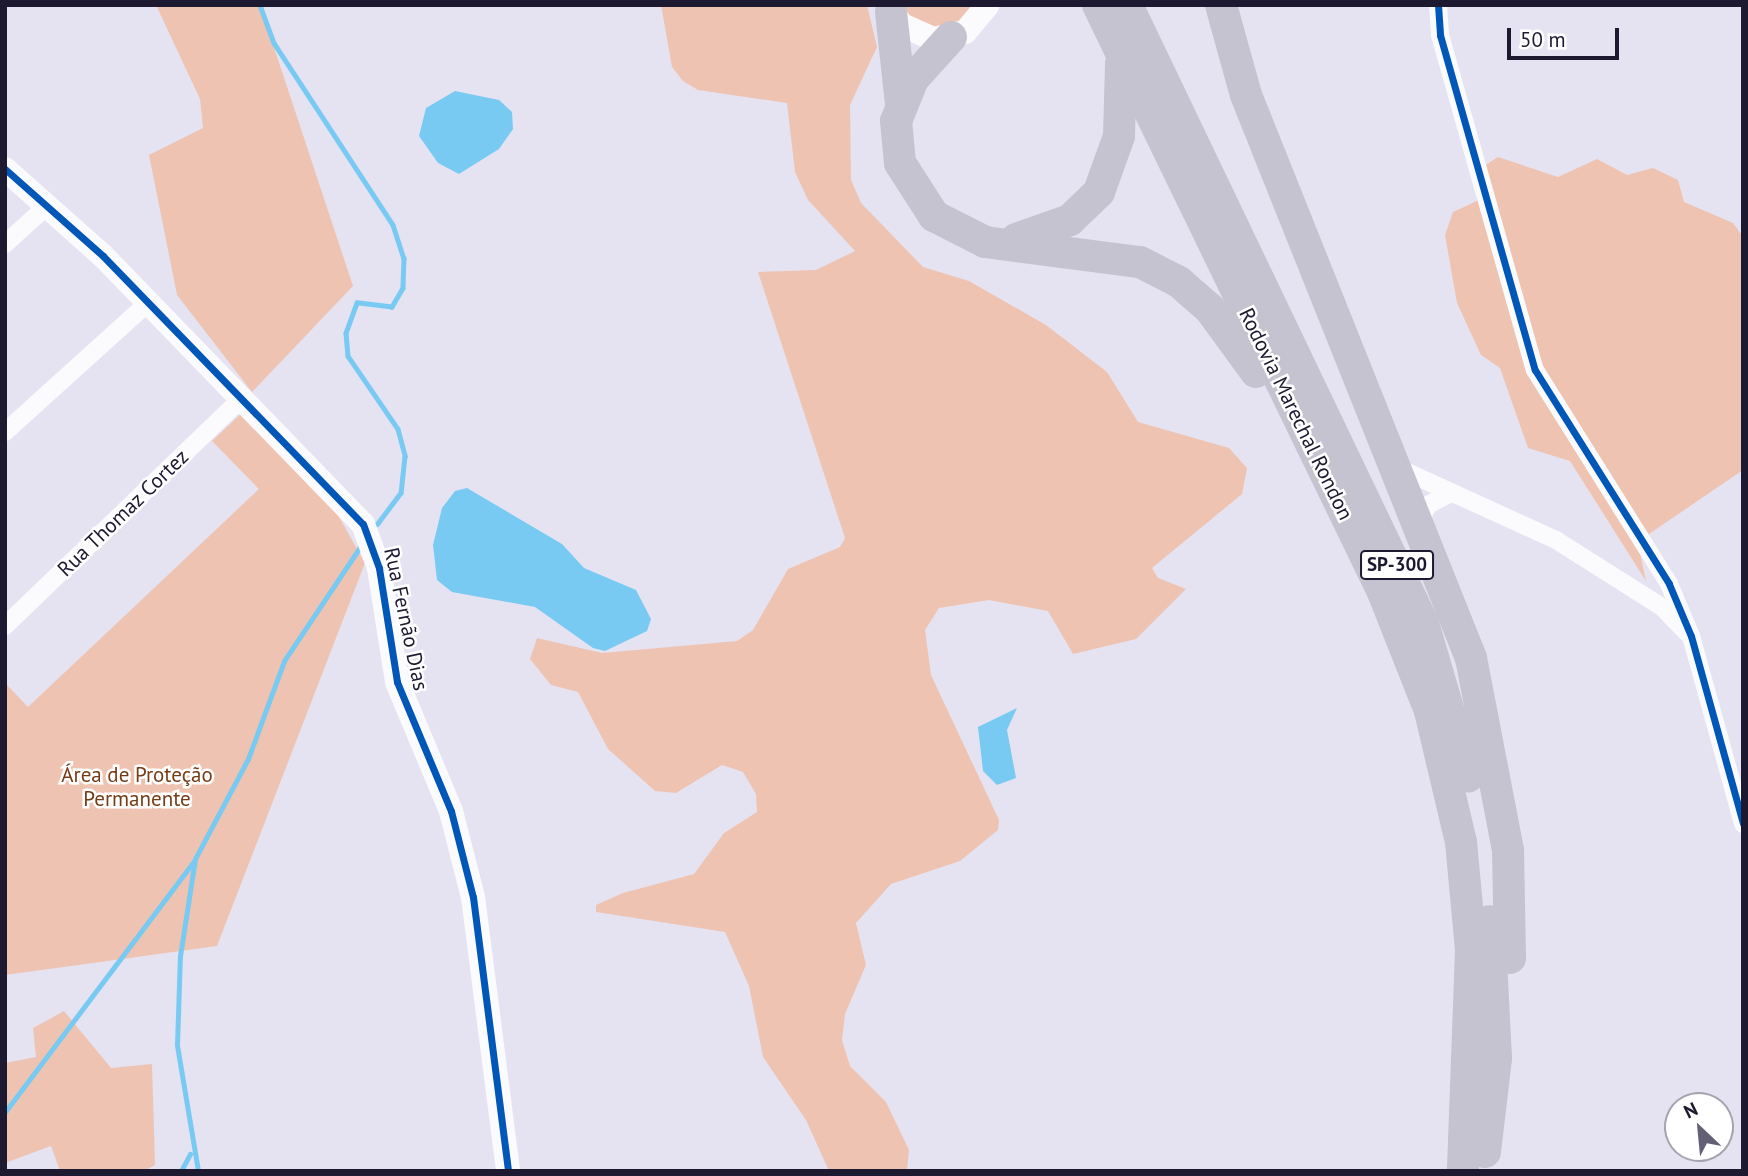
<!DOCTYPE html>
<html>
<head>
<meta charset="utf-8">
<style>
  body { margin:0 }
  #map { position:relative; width:1748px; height:1176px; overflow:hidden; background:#e5e3f2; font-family:"PT Sans",sans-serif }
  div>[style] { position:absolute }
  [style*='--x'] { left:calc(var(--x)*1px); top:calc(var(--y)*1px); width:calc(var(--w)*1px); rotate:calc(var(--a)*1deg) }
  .green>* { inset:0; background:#efc3b1 }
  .water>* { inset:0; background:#78caf2 }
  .stream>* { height:4.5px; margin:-2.25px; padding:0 2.25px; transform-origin:2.25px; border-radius:2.25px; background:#78caf2 }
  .street>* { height:18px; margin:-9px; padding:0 9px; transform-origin:9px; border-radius:9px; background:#fbfbfd }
  .secondary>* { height:24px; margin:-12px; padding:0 12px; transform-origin:12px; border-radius:12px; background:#fbfbfd }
  .highway>* { height:32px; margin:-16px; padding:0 16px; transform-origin:16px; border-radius:16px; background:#c6c3d0 }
  .cycleway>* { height:7px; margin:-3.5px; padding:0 3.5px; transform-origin:3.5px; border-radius:3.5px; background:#0057b8 }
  span { translate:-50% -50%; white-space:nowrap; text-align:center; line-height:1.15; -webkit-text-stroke:5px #fff; paint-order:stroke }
  .shield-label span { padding:2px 5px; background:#fff; border:2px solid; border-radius:5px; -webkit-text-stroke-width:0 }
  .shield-label { font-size:19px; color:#1d1931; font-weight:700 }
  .street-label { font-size:21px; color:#1d1931 }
  .park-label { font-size:21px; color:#753c16 }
  .frame { position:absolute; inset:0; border:7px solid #1d1931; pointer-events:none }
  .north { position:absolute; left:1664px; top:1092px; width:70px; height:70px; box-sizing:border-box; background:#fff; border:2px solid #a5a3ad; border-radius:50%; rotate:334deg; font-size:19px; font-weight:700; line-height:28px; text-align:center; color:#1d1931 }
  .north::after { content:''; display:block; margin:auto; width:24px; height:32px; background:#636075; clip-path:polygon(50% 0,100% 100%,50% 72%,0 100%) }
  .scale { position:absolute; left:1507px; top:28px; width:112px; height:32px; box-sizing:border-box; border:4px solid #1d1931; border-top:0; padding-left:9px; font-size:21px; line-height:24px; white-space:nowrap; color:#1d1931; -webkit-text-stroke:5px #fff; paint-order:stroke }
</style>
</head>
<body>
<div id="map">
  <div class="green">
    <i style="clip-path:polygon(156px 5px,260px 5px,353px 286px,252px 392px,177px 295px,149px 155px,203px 128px,200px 99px)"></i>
    <i style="clip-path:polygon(661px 5px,867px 5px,877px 47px,850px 105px,851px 180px,861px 203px,923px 267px,969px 281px,1046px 325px,1107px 372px,1138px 422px,1229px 448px,1247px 468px,1242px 494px,1152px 568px,1158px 578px,1186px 589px,1136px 639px,1073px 654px,1048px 611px,989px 600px,939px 608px,925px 630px,931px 675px,999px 820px,998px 830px,960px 861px,891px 884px,856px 923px,866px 965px,845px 1014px,842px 1040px,850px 1066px,886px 1102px,909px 1150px,907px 1171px,829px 1171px,806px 1120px,763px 1057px,749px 986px,725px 932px,596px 912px,596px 905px,623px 893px,694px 874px,724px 833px,757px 812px,756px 794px,743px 772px,722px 765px,676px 793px,655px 791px,608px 749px,578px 692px,551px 685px,530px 659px,537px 638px,602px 653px,737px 641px,753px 630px,788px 569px,840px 547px,845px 538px,758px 272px,816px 270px,855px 251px,808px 200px,795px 172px,787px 103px,698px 90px,683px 81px,672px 67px)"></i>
    <i style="clip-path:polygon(897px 5px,979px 5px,952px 28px,921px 27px)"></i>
    <i style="clip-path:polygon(1498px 157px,1558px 177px,1597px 159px,1627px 175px,1653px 168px,1678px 180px,1684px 202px,1733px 223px,1743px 237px,1743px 470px,1649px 534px,1639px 549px,1646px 581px,1570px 461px,1528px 448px,1500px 368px,1481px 355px,1457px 303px,1445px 235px,1453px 212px,1477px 201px,1478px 170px)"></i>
    <i style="clip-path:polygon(243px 412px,338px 515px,365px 563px,217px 946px,5px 975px,5px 683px,28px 707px,259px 489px,212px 441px)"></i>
    <i style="clip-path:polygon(64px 1011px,111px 1068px,152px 1064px,155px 1165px,144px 1171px,60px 1171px,51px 1146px,5px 1163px,5px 1063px,36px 1057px,33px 1028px)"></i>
  </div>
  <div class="water">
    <i style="clip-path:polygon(455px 91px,499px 100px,512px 112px,513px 129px,499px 149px,459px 174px,438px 163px,419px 136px,426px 108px)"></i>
    <i style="clip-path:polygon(467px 488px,562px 544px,584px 568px,636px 590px,651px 619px,647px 631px,605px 651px,593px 648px,535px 607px,452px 592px,437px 580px,433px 545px,442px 508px,455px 491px)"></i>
    <i style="clip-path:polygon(1017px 708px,1007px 730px,1016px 778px,997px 785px,983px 771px,978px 727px)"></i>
  </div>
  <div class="stream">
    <i style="--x:260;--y:5;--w:40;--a:69.8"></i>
    <i style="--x:274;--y:43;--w:217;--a:56.8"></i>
    <i style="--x:393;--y:225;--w:35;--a:72"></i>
    <i style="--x:404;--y:258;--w:30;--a:92"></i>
    <i style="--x:403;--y:288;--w:22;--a:120"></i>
    <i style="--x:392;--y:307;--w:35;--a:-173"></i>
    <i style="--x:357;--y:303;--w:32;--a:110"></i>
    <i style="--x:346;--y:333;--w:23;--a:85"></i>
    <i style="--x:348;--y:356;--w:88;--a:55.6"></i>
    <i style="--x:398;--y:429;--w:28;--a:75"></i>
    <i style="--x:405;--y:456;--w:37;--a:96"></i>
    <i style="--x:401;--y:493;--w:39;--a:127"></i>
    <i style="--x:5;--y:1112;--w:314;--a:-53"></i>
    <i style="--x:181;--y:1171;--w:19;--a:-62"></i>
    <i style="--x:198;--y:1171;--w:128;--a:-99.5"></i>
    <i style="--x:177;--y:1045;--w:89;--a:-88.1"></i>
    <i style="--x:180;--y:956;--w:98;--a:-81.2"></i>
    <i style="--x:195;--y:859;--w:113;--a:-62.1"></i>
    <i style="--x:248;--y:759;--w:104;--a:-69.8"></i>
    <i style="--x:284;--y:661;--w:137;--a:-56.3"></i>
  </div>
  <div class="street">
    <i style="--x:1438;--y:5;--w:30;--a:86"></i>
    <i style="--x:1440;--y:35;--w:348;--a:74.2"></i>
    <i style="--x:1535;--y:370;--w:252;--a:57.9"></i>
    <i style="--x:1669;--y:584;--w:56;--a:67.1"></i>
    <i style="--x:1691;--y:636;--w:195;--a:74.5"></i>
    <i style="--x:5;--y:244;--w:58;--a:-42.2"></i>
    <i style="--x:5;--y:432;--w:193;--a:-42.1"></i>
    <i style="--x:1398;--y:468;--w:174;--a:24.5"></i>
    <i style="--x:1556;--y:540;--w:125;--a:32.3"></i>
    <i style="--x:1662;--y:607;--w:35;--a:46"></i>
    <i style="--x:1420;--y:520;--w:17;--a:-62"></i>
    <i style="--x:1428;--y:505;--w:24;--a:-28"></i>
    <i style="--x:5;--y:626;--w:327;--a:-43.9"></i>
  </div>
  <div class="secondary">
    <i style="--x:888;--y:6;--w:24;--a:54"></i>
    <i style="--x:902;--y:25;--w:35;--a:24"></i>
    <i style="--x:934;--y:39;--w:32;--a:-13"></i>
    <i style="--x:965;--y:32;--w:35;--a:-50"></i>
    <i style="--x:5;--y:169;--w:131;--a:41.6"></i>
    <i style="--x:103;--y:256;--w:373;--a:45.9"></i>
    <i style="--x:363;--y:524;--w:47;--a:70"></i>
    <i style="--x:379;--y:568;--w:115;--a:81"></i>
    <i style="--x:397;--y:682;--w:140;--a:67.3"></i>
    <i style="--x:451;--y:811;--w:89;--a:75.7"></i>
    <i style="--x:473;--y:897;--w:276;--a:82.7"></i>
  </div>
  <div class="highway">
    <i style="--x:1098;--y:5;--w:653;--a:64.1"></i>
    <i style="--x:1383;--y:592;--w:128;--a:68.4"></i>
    <i style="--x:1430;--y:711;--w:135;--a:76.7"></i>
    <i style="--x:1461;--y:842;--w:108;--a:84.7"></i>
    <i style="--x:1471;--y:950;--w:221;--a:92.1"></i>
    <i style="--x:1127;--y:5;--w:685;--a:64.41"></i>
    <i style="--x:1423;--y:623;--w:160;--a:73.7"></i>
    <i style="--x:1221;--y:5;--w:93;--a:74.5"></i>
    <i style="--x:1246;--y:95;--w:606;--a:68.22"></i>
    <i style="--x:1471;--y:658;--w:196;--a:79.1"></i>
    <i style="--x:1508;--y:850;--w:108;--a:88.9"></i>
    <i style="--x:891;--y:12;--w:93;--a:83.8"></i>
    <i style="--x:951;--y:37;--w:57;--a:132.1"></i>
    <i style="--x:913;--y:79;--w:45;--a:112"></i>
    <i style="--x:896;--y:121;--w:42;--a:84.6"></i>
    <i style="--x:900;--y:163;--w:63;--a:57.3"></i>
    <i style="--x:934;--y:216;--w:57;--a:27"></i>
    <i style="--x:985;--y:242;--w:156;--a:7.4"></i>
    <i style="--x:1140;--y:262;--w:44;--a:27.1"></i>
    <i style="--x:1179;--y:282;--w:41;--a:41.1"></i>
    <i style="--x:1210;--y:309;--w:78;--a:53.9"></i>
    <i style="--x:1016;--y:239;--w:57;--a:-19.4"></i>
    <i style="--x:1070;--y:220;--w:40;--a:-44"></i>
    <i style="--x:1099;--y:192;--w:59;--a:-70.3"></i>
    <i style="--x:1119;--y:136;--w:73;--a:-88.4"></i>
    <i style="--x:1485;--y:1152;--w:95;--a:-83.3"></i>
    <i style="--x:1496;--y:1058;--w:137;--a:-92.9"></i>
  </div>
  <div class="cycleway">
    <i style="--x:1438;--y:5;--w:30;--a:86"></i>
    <i style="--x:1440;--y:35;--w:348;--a:74.2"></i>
    <i style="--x:1535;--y:370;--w:252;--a:57.9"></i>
    <i style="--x:1669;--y:584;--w:56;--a:67.1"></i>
    <i style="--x:1691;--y:636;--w:195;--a:74.5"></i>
    <i style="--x:5;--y:169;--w:131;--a:41.6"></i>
    <i style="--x:103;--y:256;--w:373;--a:45.9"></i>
    <i style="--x:363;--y:524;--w:47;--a:70"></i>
    <i style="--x:379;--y:568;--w:115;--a:81"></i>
    <i style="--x:397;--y:682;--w:140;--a:67.3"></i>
    <i style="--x:451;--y:811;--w:89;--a:75.7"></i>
    <i style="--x:473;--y:897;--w:276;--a:82.7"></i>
  </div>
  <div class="shield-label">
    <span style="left:1397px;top:565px">SP-300</span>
  </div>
  <div class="street-label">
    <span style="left:1296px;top:414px;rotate:64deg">Rodovia Marechal Rondon</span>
    <span style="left:123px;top:513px;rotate:-44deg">Rua Thomaz Cortez</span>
    <span style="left:406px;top:619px;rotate:78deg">Rua Fernão Dias</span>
  </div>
  <div class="park-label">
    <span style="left:137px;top:787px">Área de Proteção<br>Permanente</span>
  </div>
  <div class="frame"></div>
  <div class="north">N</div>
  <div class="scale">50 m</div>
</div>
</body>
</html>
